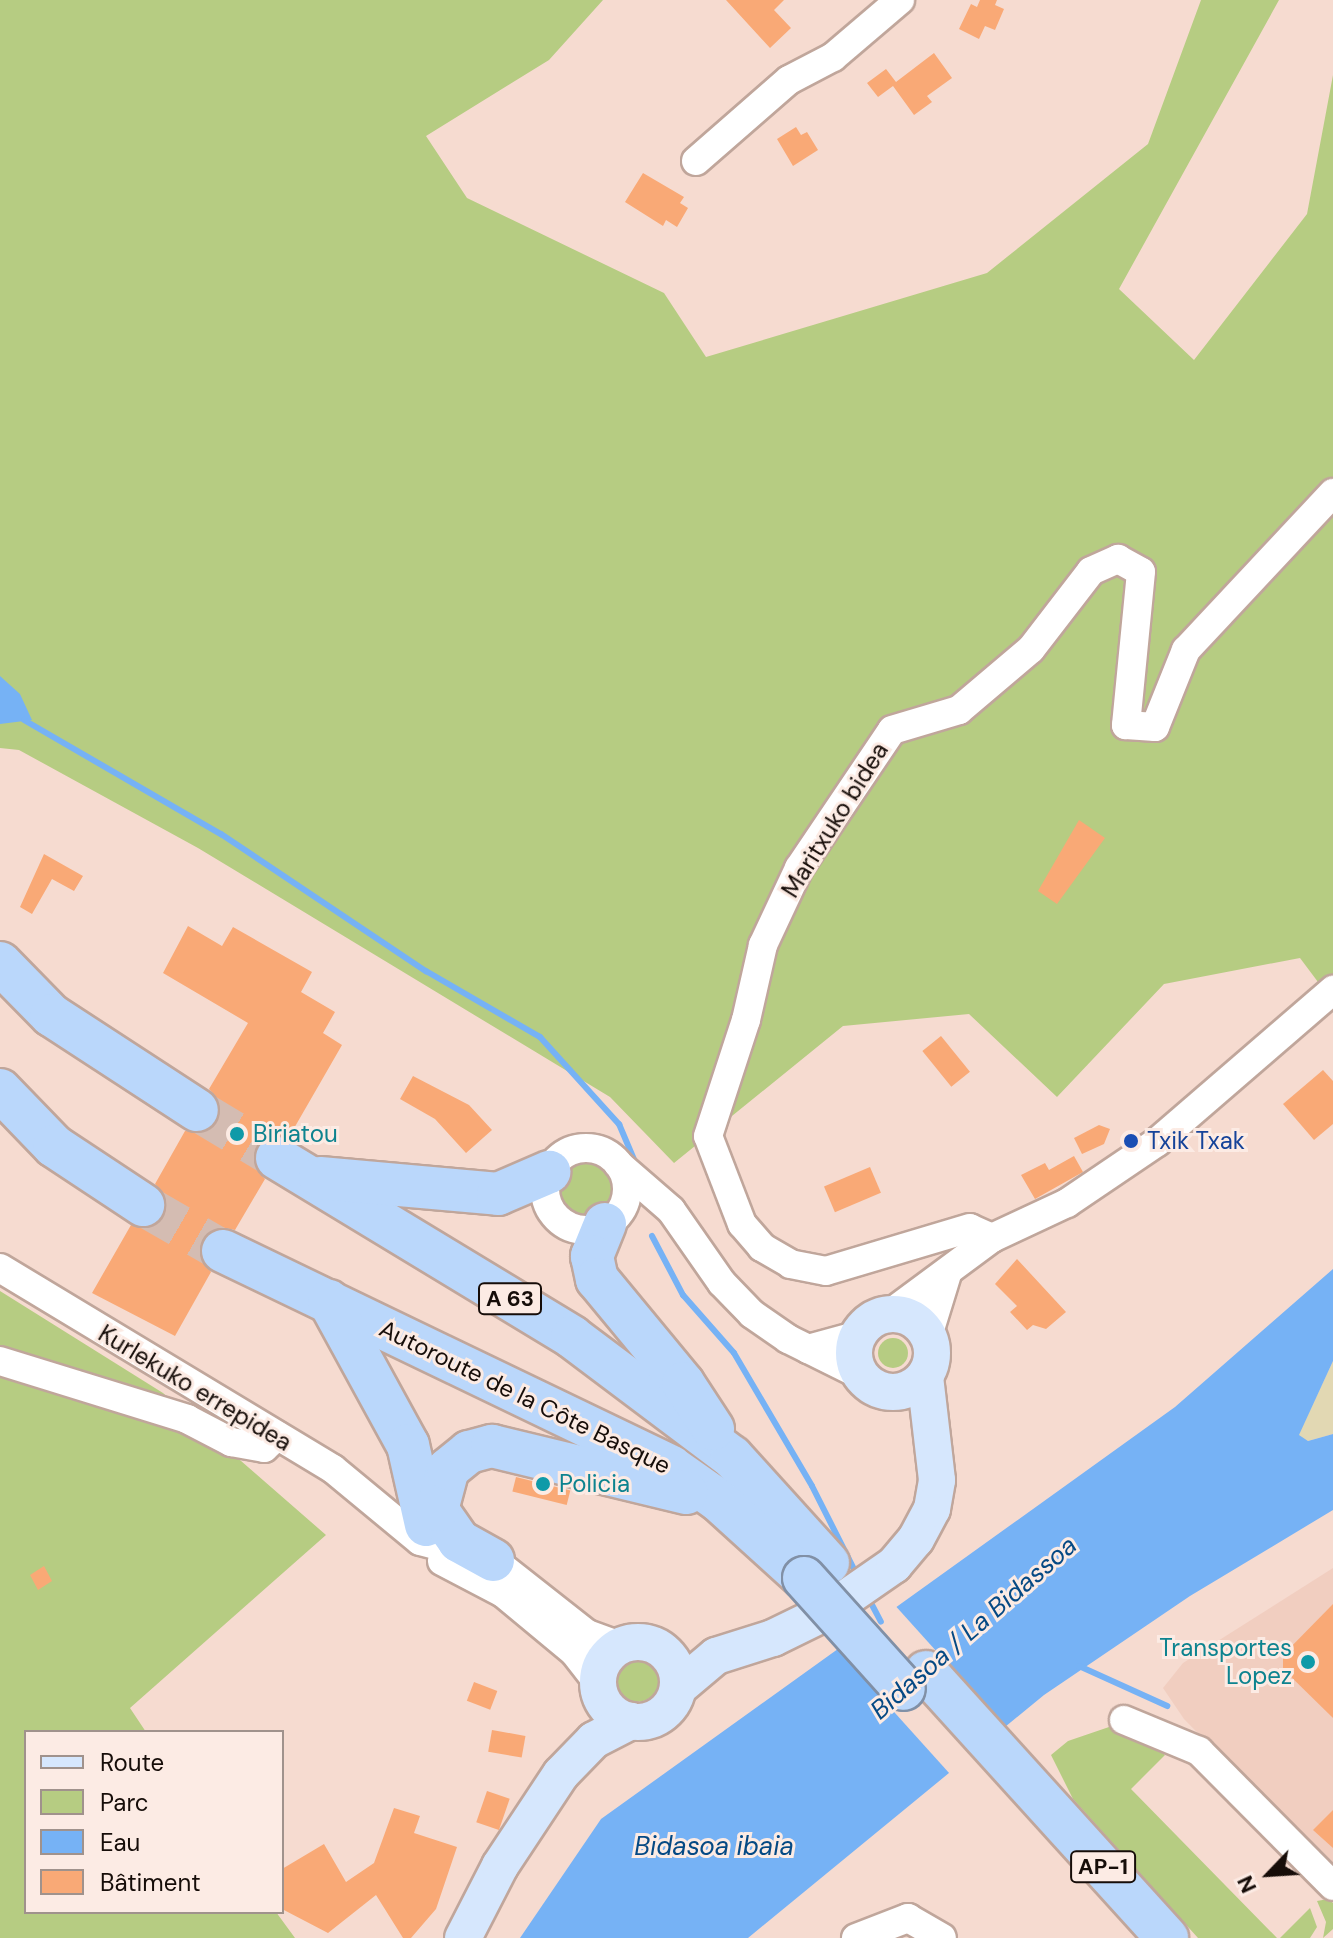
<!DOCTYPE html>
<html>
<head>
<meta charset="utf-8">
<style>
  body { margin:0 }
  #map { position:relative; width:1333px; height:1938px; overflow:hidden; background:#f6dbd0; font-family:"DM Sans",sans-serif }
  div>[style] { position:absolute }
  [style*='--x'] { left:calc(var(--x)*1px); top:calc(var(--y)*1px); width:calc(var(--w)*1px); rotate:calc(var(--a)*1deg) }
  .built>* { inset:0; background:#f1cec0 }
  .green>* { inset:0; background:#b6cc82 }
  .round { border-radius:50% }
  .sand>* { inset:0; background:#e2d8b3 }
  .water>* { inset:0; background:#76b2f5 }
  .pier>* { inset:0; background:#f6dbd0; transform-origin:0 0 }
  .stream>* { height:6px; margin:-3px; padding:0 3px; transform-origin:3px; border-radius:3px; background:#76b2f5 }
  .building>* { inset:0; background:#f9a976; transform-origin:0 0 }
  .highway-tunnel>* { height:42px; margin-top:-21px; transform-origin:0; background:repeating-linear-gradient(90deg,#d4bcb2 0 42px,transparent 0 63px) }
  .roads { filter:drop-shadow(2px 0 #c0a69b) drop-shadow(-2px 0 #c0a69b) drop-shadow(0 2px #c0a69b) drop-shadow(0 -2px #c0a69b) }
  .minor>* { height:28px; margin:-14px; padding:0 14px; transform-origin:14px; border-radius:14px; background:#fff }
  .minor>.ring { margin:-14px; padding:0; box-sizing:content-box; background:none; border:28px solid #fff; border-radius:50% }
  .major>* { height:36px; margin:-18px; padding:0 18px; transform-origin:18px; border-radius:18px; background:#d6e7fd }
  .major>.ring { margin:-18px; padding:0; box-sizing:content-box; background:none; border:36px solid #d6e7fd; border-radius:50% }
  .highway>* { height:42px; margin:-21px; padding:0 21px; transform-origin:21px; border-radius:21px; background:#bad7fb }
  .bridges { filter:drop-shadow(2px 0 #8190a6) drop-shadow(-2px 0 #8190a6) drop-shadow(0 2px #8190a6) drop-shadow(0 -2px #8190a6) }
  .highway-bridge>* { height:42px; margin:-21px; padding:0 21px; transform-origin:21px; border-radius:21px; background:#bad7fb }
  .dots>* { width:22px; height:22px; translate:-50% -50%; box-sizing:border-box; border:4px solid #fcebe4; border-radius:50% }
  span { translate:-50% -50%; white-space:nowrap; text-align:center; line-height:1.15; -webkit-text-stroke:6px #fcebe4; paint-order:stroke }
  .shield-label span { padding:2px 6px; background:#fcebe4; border:2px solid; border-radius:6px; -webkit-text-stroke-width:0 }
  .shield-label { font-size:22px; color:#160d09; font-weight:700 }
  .street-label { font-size:24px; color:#160d09 }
  .culture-label { font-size:24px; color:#0d838f }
  .left { translate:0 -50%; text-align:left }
  .right { translate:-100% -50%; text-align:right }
  .transit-label { font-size:24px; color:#164399 }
  .water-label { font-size:26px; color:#054984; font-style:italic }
  .legend { position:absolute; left:24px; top:1730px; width:260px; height:184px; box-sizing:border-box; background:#fcebe4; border:2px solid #a0928c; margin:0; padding:10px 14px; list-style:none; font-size:24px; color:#160d09 }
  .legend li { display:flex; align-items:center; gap:16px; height:40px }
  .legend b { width:40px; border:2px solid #a0928c }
  .north { position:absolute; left:1229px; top:1834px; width:80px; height:80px; -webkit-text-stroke:6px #fcebe4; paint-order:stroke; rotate:245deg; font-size:22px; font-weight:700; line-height:32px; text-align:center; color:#160d09 }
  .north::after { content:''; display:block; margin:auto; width:28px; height:36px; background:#160d09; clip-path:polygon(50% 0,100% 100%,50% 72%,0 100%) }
</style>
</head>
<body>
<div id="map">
  <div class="built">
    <i style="clip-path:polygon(1333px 1568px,1333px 1871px,1184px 1719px,1163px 1688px,1183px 1663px)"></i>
  </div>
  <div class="green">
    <i style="clip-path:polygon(0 0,603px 0,549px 60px,426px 136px,467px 198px,664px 293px,706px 357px,987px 273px,1148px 144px,1201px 0,1279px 0,1119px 289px,1194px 360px,1307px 214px,1333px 75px,1333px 1002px,1300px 958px,1164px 984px,1057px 1097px,969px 1014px,843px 1026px,674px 1163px,610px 1097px,198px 848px,19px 750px,0 748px)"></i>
    <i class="round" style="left:558px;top:1158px;width:58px;height:58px"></i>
    <i style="clip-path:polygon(0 1291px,163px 1393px,326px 1535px,130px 1708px,146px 1732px,26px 1732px,26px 1912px,276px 1912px,295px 1938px,0 1938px)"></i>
    <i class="round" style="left:878px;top:1338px;width:30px;height:30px"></i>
    <i class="round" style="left:615px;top:1658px;width:44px;height:44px"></i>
    <i style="clip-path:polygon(1109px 1727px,1130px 1729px,1165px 1755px,1131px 1789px,1277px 1938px,1198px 1938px,1073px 1799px,1051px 1755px,1068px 1741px)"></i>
    <i style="clip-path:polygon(1328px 1899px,1333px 1903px,1333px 1929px,1323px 1938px,1326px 1922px,1317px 1901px)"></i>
    <i style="clip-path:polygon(1310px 1908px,1317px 1927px,1310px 1938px,1280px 1938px)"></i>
  </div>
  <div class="sand">
    <i style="clip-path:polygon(1333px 1361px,1333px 1434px,1308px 1441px,1298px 1436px)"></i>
  </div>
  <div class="water">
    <i style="clip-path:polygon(0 676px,20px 694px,32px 720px,0 724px)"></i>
    <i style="clip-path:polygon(1333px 1269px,1333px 1361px,1299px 1435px,1308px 1441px,1333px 1434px,1333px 1510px,1190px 1596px,1044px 1695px,748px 1938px,520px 1938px,601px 1819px,1175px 1407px)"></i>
  </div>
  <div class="pier">
    <i style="left:892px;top:1602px;width:172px;height:72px;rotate:48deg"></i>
  </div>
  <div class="stream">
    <i style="--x:24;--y:720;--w:228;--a:30.1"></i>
    <i style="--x:221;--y:834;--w:247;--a:33.8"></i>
    <i style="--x:426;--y:971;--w:132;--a:30.1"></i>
    <i style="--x:540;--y:1037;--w:118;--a:47.8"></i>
    <i style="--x:619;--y:1124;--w:43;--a:67"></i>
    <i style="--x:652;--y:1236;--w:67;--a:62.3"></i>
    <i style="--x:683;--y:1295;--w:77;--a:48.7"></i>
    <i style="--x:734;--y:1353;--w:154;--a:59.6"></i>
    <i style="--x:812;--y:1486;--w:95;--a:63.2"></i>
    <i style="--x:871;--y:1603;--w:21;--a:62"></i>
    <i style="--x:1079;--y:1666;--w:97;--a:24.4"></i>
  </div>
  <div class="building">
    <i style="clip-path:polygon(726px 0,784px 0,774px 10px,791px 28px,770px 48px)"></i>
    <i style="clip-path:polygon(980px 0,997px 0,995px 5px,1004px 9px,995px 30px,985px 26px,979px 39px,959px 29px,971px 4px,977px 7px)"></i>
    <i style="clip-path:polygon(934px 53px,952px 78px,927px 96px,932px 102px,914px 115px,893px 86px,878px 97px,867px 83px,886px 69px,896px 82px)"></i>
    <i style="clip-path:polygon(796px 127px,801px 135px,807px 132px,818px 150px,793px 166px,777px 139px)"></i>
    <i style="clip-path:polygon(643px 173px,684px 197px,680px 203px,688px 208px,677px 227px,666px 220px,663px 226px,625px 202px)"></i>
    <i style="clip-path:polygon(1079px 820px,1105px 838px,1057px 904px,1038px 891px)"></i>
    <i style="clip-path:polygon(44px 854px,83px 876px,74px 891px,52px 879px,32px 914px,20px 907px)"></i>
    <i style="clip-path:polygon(188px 926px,222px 946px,233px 927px,312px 972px,301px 992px,335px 1012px,323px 1033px,342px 1045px,289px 1137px,266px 1137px,256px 1146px,256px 1169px,265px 1179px,235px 1230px,220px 1227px,202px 1240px,199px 1254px,211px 1272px,175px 1336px,92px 1293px,131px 1225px,153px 1227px,163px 1218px,165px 1195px,155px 1184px,185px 1131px,207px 1132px,217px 1122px,219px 1100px,209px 1089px,248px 1023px,163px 973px)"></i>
    <i style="left:941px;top:1036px;width:46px;height:24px;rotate:51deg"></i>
    <i style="clip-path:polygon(1323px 1070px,1333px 1081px,1333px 1124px,1314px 1140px,1283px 1104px)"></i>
    <i style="clip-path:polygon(413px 1076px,469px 1105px,492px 1130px,466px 1153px,435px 1119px,400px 1099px)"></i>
    <i style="clip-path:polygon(1099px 1125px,1110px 1129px,1104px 1144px,1082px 1154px,1074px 1138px)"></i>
    <i style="clip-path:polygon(1074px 1156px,1083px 1172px,1035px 1199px,1021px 1175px,1045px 1163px,1049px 1170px)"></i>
    <i style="left:870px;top:1167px;width:28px;height:50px;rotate:67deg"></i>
    <i style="clip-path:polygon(1017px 1259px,1066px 1312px,1046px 1329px,1033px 1325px,1027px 1330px,1010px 1312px,1017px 1306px,995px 1284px)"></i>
    <i style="left:516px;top:1477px;width:56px;height:15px;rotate:14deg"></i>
    <i style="clip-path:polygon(44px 1566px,52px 1581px,38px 1590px,30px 1575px)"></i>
    <i style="clip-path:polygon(1333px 1604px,1333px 1718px,1283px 1669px,1283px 1655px)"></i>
    <i style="left:474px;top:1682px;width:25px;height:20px;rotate:21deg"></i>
    <i style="left:492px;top:1730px;width:34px;height:22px;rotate:10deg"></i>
    <i style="left:487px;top:1791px;width:24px;height:33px;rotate:19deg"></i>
    <i style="clip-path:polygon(394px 1808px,420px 1816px,414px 1833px,457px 1847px,436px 1909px,411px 1938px,403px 1938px,376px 1895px,328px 1933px,282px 1909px,282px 1869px,324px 1844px,346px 1882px,374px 1863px)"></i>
    <i style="clip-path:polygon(1333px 1810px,1333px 1848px,1313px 1830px)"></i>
  </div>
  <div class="highway-tunnel">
    <i style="--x:197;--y:1110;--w:93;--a:31"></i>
    <i style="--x:143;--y:1205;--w:92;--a:29.9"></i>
  </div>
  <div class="roads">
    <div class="minor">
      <i style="--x:696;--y:161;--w:123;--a:-41.1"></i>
      <i style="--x:789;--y:80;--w:50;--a:-27.6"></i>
      <i style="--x:833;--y:57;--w:88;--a:-40.4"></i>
      <i class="ring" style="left:545px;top:1148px;width:54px;height:54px"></i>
      <i style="--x:618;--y:1164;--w:70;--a:41"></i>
      <i style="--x:671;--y:1210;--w:89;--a:55.1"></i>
      <i style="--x:722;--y:1283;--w:43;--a:45.9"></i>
      <i style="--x:752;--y:1314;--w:44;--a:34.8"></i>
      <i style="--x:788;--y:1339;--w:81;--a:26.3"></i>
      <i style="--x:992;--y:1238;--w:24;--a:-156"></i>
      <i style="--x:970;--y:1228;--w:150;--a:163.4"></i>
      <i style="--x:826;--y:1271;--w:36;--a:-169"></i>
      <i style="--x:791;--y:1264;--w:34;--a:-150"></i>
      <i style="--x:762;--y:1247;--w:30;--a:-131"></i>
      <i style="--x:742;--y:1224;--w:94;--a:-111.1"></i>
      <i style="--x:708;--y:1136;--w:122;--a:-71.9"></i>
      <i style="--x:746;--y:1020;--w:77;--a:-77.2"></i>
      <i style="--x:763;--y:945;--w:85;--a:-64.9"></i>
      <i style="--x:799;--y:868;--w:166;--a:-56"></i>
      <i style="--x:892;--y:730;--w:70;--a:-16.6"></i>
      <i style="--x:959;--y:710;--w:94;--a:-40.3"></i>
      <i style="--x:1031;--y:649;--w:98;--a:-52.4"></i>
      <i style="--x:1091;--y:571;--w:30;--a:-24"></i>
      <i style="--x:1118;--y:559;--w:26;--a:29"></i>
      <i style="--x:1141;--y:572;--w:154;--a:95.6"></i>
      <i style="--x:1126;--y:725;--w:29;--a:4"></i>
      <i style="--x:1155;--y:727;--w:83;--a:-68.1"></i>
      <i style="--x:1186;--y:650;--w:215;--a:-46.9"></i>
      <i style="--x:0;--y:1268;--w:389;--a:31.1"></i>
      <i style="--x:333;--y:1469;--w:113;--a:39.6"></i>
      <i style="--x:420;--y:1541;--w:75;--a:14.6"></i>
      <i style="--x:493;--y:1560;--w:120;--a:38.2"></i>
      <i style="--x:587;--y:1634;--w:35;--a:20"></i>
      <i style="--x:888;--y:1315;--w:129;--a:-36.5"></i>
      <i style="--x:992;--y:1238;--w:83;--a:-25"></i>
      <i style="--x:1067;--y:1203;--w:109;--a:-34.1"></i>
      <i style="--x:1157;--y:1142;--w:233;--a:-40.8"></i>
      <i style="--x:928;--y:1336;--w:65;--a:-73"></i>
      <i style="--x:808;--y:1349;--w:53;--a:-15.4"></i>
      <i style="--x:0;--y:1361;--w:196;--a:17.2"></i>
      <i style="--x:187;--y:1419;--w:50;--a:27.6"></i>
      <i style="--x:231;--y:1442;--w:34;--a:10"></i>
      <i style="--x:264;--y:1448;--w:18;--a:-43"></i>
      <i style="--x:442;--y:1561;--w:69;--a:27.7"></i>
      <i style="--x:503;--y:1593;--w:92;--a:39.7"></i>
      <i style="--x:574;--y:1652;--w:39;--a:52"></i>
      <i style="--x:1124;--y:1720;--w:81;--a:22.5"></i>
      <i style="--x:1199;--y:1751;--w:190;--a:45.2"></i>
      <i style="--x:856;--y:1938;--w:56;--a:-21"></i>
      <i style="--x:908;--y:1918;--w:39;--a:30"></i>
    </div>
    <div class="major">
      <i class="ring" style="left:854px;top:1314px;width:42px;height:42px"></i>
      <i class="ring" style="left:598px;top:1642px;width:44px;height:44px"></i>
      <i style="--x:678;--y:1688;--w:50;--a:-40.1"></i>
      <i style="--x:716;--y:1656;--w:60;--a:-17.5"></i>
      <i style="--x:773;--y:1638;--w:59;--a:-26.1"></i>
      <i style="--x:826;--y:1612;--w:83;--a:-34.7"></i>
      <i style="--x:894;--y:1565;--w:34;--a:-50"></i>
      <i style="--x:916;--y:1539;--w:34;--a:-62"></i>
      <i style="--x:932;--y:1509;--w:29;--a:-80"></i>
      <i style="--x:937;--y:1480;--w:105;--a:-96.6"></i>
      <i style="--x:463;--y:1938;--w:81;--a:-62.8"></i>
      <i style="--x:500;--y:1866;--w:110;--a:-56.5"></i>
      <i style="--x:561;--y:1774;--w:47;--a:-45.9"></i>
      <i style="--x:594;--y:1740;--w:42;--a:-27.2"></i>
    </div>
    <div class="highway">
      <i style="--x:0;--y:963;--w:73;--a:45.6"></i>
      <i style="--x:51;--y:1015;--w:174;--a:33.1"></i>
      <i style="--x:0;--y:1090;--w:78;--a:46"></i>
      <i style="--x:54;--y:1146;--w:107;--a:33.5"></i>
      <i style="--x:277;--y:1158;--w:345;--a:31.2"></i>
      <i style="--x:572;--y:1337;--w:200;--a:36.9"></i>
      <i style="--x:732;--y:1457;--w:143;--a:47.8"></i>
      <i style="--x:320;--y:1178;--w:179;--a:5.1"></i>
      <i style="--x:498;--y:1194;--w:56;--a:-23.3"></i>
      <i style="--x:605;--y:1224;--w:35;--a:112"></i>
      <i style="--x:592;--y:1256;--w:24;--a:78"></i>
      <i style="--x:597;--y:1279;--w:135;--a:50.4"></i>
      <i style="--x:683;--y:1383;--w:55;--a:56.9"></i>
      <i style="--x:223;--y:1251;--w:497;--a:25.7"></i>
      <i style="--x:671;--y:1467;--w:57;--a:35.1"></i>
      <i style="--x:718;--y:1500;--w:116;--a:42.2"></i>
      <i style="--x:329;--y:1301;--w:164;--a:61.3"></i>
      <i style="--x:408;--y:1445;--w:82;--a:77.3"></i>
      <i style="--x:493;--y:1560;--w:39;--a:-151"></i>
      <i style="--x:459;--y:1541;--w:38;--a:-125"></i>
      <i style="--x:437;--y:1510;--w:42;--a:-75"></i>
      <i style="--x:448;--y:1469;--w:27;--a:-39"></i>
      <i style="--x:469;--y:1452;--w:24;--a:-15"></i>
      <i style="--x:492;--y:1446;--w:200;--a:13.6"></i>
      <i style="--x:926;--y:1672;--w:359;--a:47.8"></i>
    </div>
  </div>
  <div class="bridges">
    <div class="highway-bridge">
      <i style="--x:804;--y:1578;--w:149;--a:48"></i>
    </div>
  </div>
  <div class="dots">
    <i style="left:237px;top:1134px;background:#0f9aa8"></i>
    <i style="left:1131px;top:1141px;background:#1a4fb4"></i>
    <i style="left:543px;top:1484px;background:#0f9aa8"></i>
    <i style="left:1308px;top:1662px;background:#0f9aa8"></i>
  </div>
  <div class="shield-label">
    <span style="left:510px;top:1299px">A 63</span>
    <span style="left:1103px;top:1867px">AP-1</span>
  </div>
  <div class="street-label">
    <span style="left:835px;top:820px;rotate:-58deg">Maritxuko bidea</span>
    <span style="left:195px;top:1388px;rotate:31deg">Kurlekuko errepidea</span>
    <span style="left:525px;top:1397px;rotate:26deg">Autoroute de la Côte Basque</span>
  </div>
  <div class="culture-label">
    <span class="left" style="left:253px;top:1134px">Biriatou</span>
    <span class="left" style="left:559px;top:1484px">Policia</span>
    <span class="right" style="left:1292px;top:1662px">Transportes<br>Lopez</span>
  </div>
  <div class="transit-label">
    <span class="left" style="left:1147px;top:1141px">Txik Txak</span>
  </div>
  <div class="water-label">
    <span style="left:974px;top:1628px;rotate:-41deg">Bidasoa / La Bidassoa</span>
    <span style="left:714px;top:1847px">Bidasoa ibaia</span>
  </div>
  <ul class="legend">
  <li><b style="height:10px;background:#d6e7fd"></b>Route</li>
  <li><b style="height:22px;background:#b6cc82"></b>Parc</li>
  <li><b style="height:22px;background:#76b2f5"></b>Eau</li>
  <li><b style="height:22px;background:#f9a976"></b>Bâtiment</li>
  </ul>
  <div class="north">N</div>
</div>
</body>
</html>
